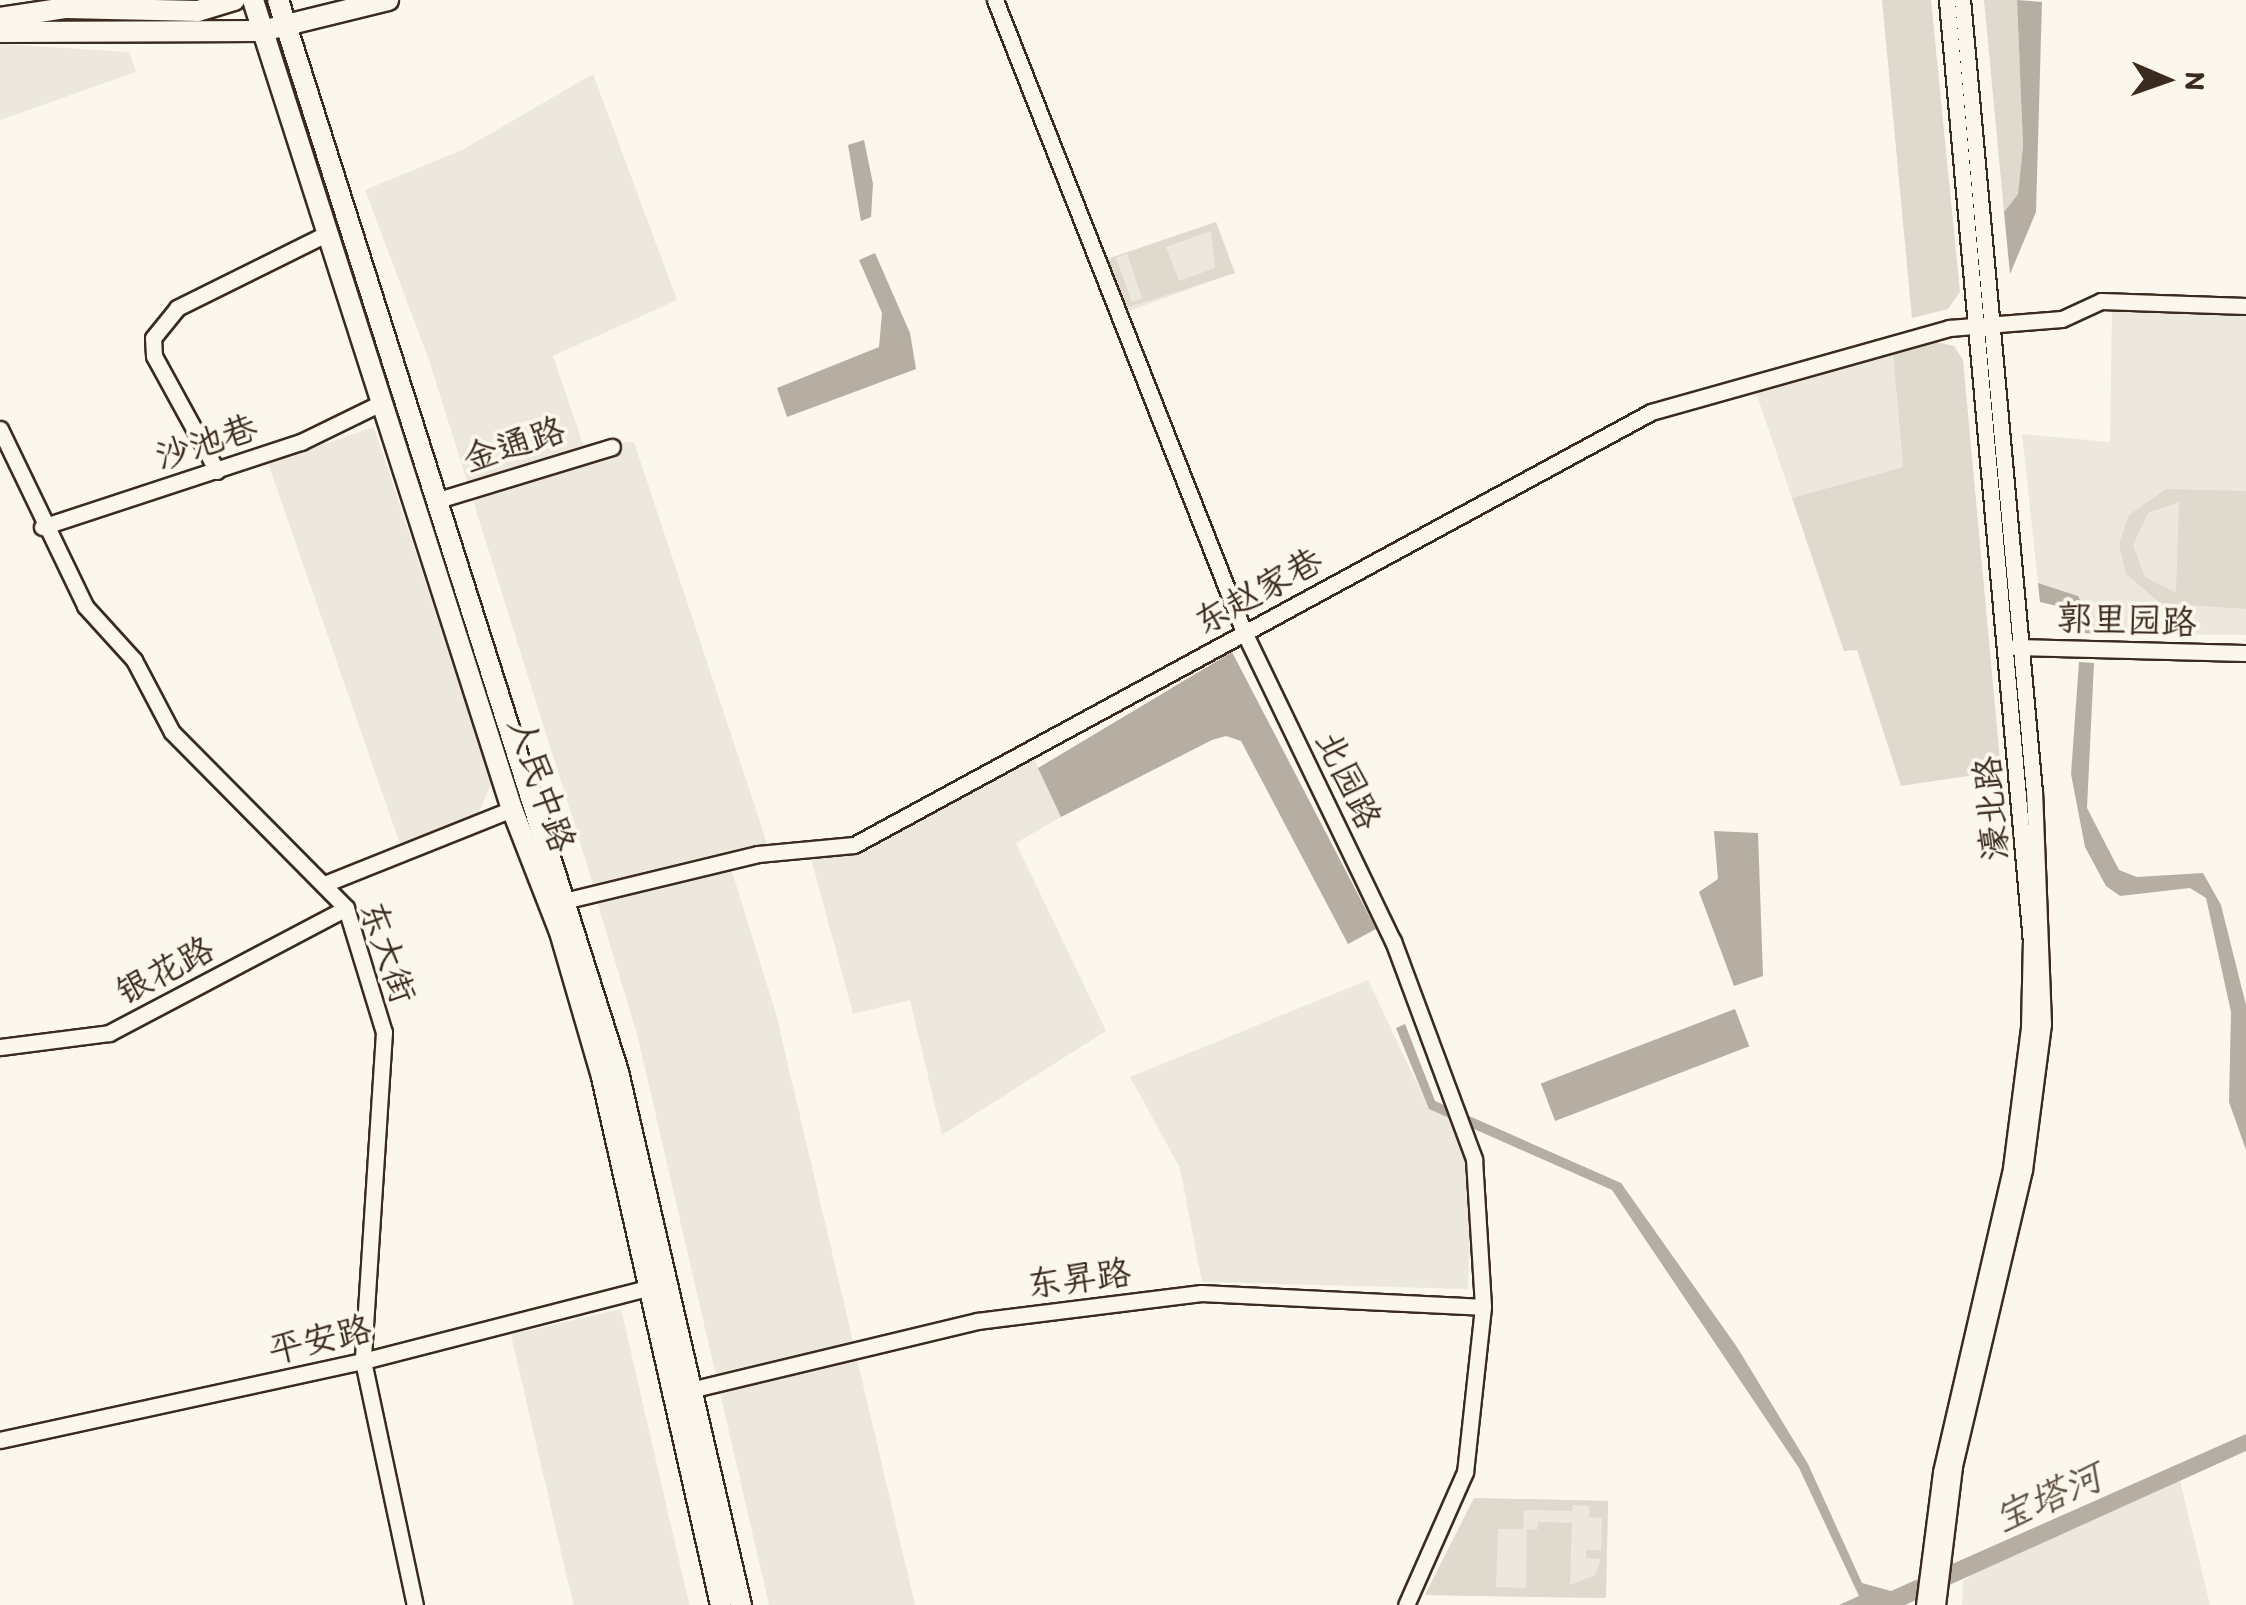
<!DOCTYPE html>
<html>
<head>
<meta charset="utf-8">
<style>
  body { margin:0 }
  #map { position:relative; width:2246px; height:1605px; overflow:hidden; background:#fbf7ec; font-family:Itim,"LXGW WenKai TC",sans-serif }
  div>[style] { position:absolute }
  [style*='--x'] { left:calc(var(--x)*1px); top:calc(var(--y)*1px); width:calc(var(--w)*1px); rotate:calc(var(--a)*1deg) }
  .built>* { inset:0; background:#ede8dd; transform-origin:0 0 }
  .green>* { inset:0; background:#dfd9ce }
  .water>* { inset:0; background:#b6aea2; transform-origin:0 0 }
  .roads { filter:drop-shadow(2px 0 #3b2a1e) drop-shadow(-2px 0 #3b2a1e) drop-shadow(0 2px #3b2a1e) drop-shadow(0 -2px #3b2a1e) }
  .minor>* { height:15px; margin:-7.5px; padding:0 7.5px; transform-origin:7.5px; border-radius:7.5px; background:#fbf7ec }
  .major>* { height:20px; margin:-10px; padding:0 10px; transform-origin:10px; border-radius:10px; background:#fbf7ec }
  span { translate:-50% -50%; white-space:nowrap; text-align:center; line-height:1.15; -webkit-text-stroke:8px #fbf7ec; paint-order:stroke }
  .street-label { font-size:35px; color:#3b2a1e }
  .water-label { font-size:38px; color:#605246; font-style:italic }
  .north { position:absolute; left:2116px; top:30px; width:100px; height:100px; -webkit-text-stroke:8px #fbf7ec; paint-order:stroke; rotate:92deg; font-size:28px; font-weight:700; line-height:40px; text-align:center; color:#3b2a1e }
  .north::after { content:''; display:block; margin:auto; width:35px; height:45px; background:#3b2a1e; clip-path:polygon(50% 0,100% 100%,50% 72%,0 100%) }
</style>
</head>
<body>
<div id="map">
  <div class="built">
    <i style="clip-path:polygon(0 44px,129px 52px,136px 72px,0 120px)"></i>
    <i style="clip-path:polygon(593px 74px,677px 300px,553px 356px,583px 444px,634px 442px,768px 846px,593px 884px,429px 360px,365px 190px,462px 150px)"></i>
    <i style="left:1216px;top:222px;width:54px;height:115px;rotate:70deg"></i>
    <i style="clip-path:polygon(2112px 311px,2246px 313px,2246px 635px,2099px 634px,2078px 596px,2038px 583px,2022px 434px,2110px 442px)"></i>
    <i style="clip-path:polygon(1893px 354px,1903px 467px,1792px 498px,1754px 387px)"></i>
    <i style="clip-path:polygon(374px 427px,492px 783px,475px 820px,402px 850px,268px 463px)"></i>
    <i style="clip-path:polygon(1033px 756px,1061px 817px,1016px 843px,1106px 1031px,942px 1135px,910px 1000px,853px 1014px,811px 858px,855px 853px)"></i>
    <i style="clip-path:polygon(731px 868px,776px 1014px,915px 1605px,769px 1605px,637px 1034px,598px 905px,601px 898px)"></i>
    <i style="clip-path:polygon(1368px 980px,1429px 1109px,1459px 1122px,1471px 1181px,1468px 1289px,1202px 1282px,1180px 1168px,1130px 1077px)"></i>
    <i style="left:621px;top:1309px;width:304px;height:113px;rotate:77deg"></i>
    <i style="clip-path:polygon(2180px 1480px,2210px 1605px,1962px 1605px,1963px 1581px,1998px 1558px)"></i>
    <i style="clip-path:polygon(1474px 1498px,1608px 1501px,1606px 1598px,1425px 1595px)"></i>
  </div>
  <div class="green">
    <i style="clip-path:polygon(1882px 0,1931px 0,1960px 292px,1948px 309px,1912px 318px)"></i>
    <i style="clip-path:polygon(1984px 0,2017px 0,2023px 146px,2018px 194px,2004px 212px)"></i>
    <i style="clip-path:polygon(evenodd,1216px 222px,1235px 273px,1126px 308px,1107px 259px,1216px 222px,1211px 231px,1215px 268px,1179px 281px,1166px 247px,1211px 231px,1216px 222px,1127px 254px,1142px 298px,1132px 302px,1116px 258px,1127px 254px)"></i>
    <i style="clip-path:polygon(1936px 342px,1954px 346px,1963px 360px,2001px 771px,1901px 786px,1857px 650px,1844px 651px,1792px 498px,1903px 467px,1893px 354px)"></i>
    <i style="clip-path:polygon(evenodd,2166px 489px,2246px 491px,2246px 609px,2160px 603px,2126px 574px,2119px 544px,2129px 515px,2166px 489px,2179px 502px,2176px 592px,2175px 592px,2145px 577px,2133px 545px,2148px 513px,2179px 502px)"></i>
    <i style="clip-path:polygon(evenodd,1474px 1498px,1608px 1501px,1606px 1598px,1425px 1595px,1474px 1498px,1573px 1505px,1589px 1506px,1589px 1517px,1602px 1518px,1601px 1550px,1586px 1550px,1586px 1558px,1601px 1559px,1595px 1575px,1570px 1585px,1572px 1523px,1538px 1522px,1537px 1530px,1527px 1529px,1526px 1588px,1496px 1587px,1498px 1529px,1523px 1529px,1524px 1510px,1572px 1511px,1573px 1505px)"></i>
  </div>
  <div class="water">
    <i style="clip-path:polygon(2017px 0,2042px 2px,2036px 212px,2010px 274px,2004px 212px,2018px 194px,2023px 146px)"></i>
    <i style="clip-path:polygon(864px 140px,873px 184px,871px 217px,861px 221px,848px 145px)"></i>
    <i style="clip-path:polygon(875px 253px,910px 333px,916px 369px,787px 417px,777px 388px,879px 347px,882px 313px,859px 260px)"></i>
    <i style="clip-path:polygon(2038px 583px,2078px 596px,2099px 634px,2085px 633px,2084px 620px,2074px 610px,2040px 602px)"></i>
    <i style="clip-path:polygon(1232px 652px,1376px 929px,1348px 944px,1241px 741px,1226px 736px,1212px 740px,1061px 817px,1038px 768px)"></i>
    <i style="clip-path:polygon(2079px 662px,2094px 663px,2087px 808px,2119px 870px,2137px 877px,2203px 873px,2221px 905px,2246px 1005px,2246px 1150px,2229px 1102px,2231px 1012px,2206px 898px,2190px 888px,2120px 896px,2106px 886px,2085px 847px,2071px 774px)"></i>
    <i style="clip-path:polygon(1714px 831px,1758px 833px,1763px 976px,1734px 986px,1699px 892px,1718px 879px)"></i>
    <i style="left:1735px;top:1009px;width:40px;height:208px;rotate:69deg"></i>
    <i style="clip-path:polygon(1405px 1024px,1435px 1101px,1621px 1183px,1737px 1347px,1808px 1464px,1862px 1583px,1891px 1591px,2246px 1434px,2246px 1451px,1905px 1605px,1839px 1605px,1859px 1596px,1799px 1468px,1612px 1190px,1429px 1109px,1396px 1028px)"></i>
  </div>
  <div class="roads">
    <div class="minor">
      <i style="--x:995;--y:0;--w:679;--a:68.5"></i>
      <i style="--x:1244;--y:632;--w:343;--a:64.3"></i>
      <i style="--x:1393;--y:941;--w:233;--a:69.6"></i>
      <i style="--x:1474;--y:1159;--w:148;--a:86.5"></i>
      <i style="--x:1483;--y:1307;--w:166;--a:96.2"></i>
      <i style="--x:1465;--y:1472;--w:145;--a:113.9"></i>
      <i style="--x:0;--y:429;--w:196;--a:64.3"></i>
      <i style="--x:85;--y:606;--w:73;--a:47.8"></i>
      <i style="--x:134;--y:660;--w:81;--a:62.2"></i>
      <i style="--x:172;--y:732;--w:247;--a:45.3"></i>
      <i style="--x:346;--y:908;--w:130;--a:73"></i>
      <i style="--x:384;--y:1032;--w:330;--a:93.7"></i>
      <i style="--x:363;--y:1361;--w:249;--a:78"></i>
      <i style="--x:217;--y:471;--w:131;--a:-118.7"></i>
      <i style="--x:154;--y:356;--w:18;--a:-93"></i>
      <i style="--x:153;--y:338;--w:38;--a:-51"></i>
      <i style="--x:177;--y:308;--w:169;--a:-26.4"></i>
      <i style="--x:435;--y:501;--w:185;--a:-17"></i>
      <i style="--x:42;--y:527;--w:273;--a:-18.2"></i>
      <i style="--x:301;--y:442;--w:91;--a:-26"></i>
      <i style="--x:2015;--y:647;--w:231;--a:1.5"></i>
      <i style="--x:327;--y:883;--w:199;--a:-21.8"></i>
      <i style="--x:568;--y:900;--w:195;--a:-13.6"></i>
      <i style="--x:758;--y:854;--w:96;--a:-5.4"></i>
      <i style="--x:854;--y:845;--w:907;--a:-28.51"></i>
      <i style="--x:1651;--y:412;--w:310;--a:-15.7"></i>
      <i style="--x:1949;--y:328;--w:113;--a:-4.6"></i>
      <i style="--x:2062;--y:319;--w:43;--a:-24.8"></i>
      <i style="--x:2101;--y:301;--w:145;--a:2"></i>
      <i style="--x:0;--y:1047;--w:110;--a:-7.3"></i>
      <i style="--x:109;--y:1033;--w:268;--a:-27.8"></i>
      <i style="--x:690;--y:1390;--w:295;--a:-13.5"></i>
      <i style="--x:977;--y:1321;--w:226;--a:-7.1"></i>
      <i style="--x:1201;--y:1293;--w:282;--a:2.8"></i>
      <i style="--x:0;--y:1440;--w:371;--a:-12.3"></i>
      <i style="--x:363;--y:1361;--w:297;--a:-14.4"></i>
      <i style="--x:1924;--y:1605;--w:134;--a:-82.7"></i>
      <i style="--x:1941;--y:1472;--w:312;--a:-77"></i>
      <i style="--x:2011;--y:1168;--w:142;--a:-82.7"></i>
      <i style="--x:2029;--y:1027;--w:85;--a:-88.7"></i>
      <i style="--x:2031;--y:942;--w:946;--a:-95.1"></i>
      <i style="--x:1937;--y:1605;--w:140;--a:-83"></i>
      <i style="--x:1954;--y:1466;--w:304;--a:-76.7"></i>
      <i style="--x:2024;--y:1170;--w:147;--a:-82.6"></i>
      <i style="--x:2043;--y:1024;--w:232;--a:-92.2"></i>
      <i style="--x:2034;--y:792;--w:795;--a:-95.19"></i>
    </div>
    <div class="major">
      <i style="--x:253;--y:0;--w:849;--a:72.25"></i>
      <i style="--x:512;--y:809;--w:132;--a:68.7"></i>
      <i style="--x:560;--y:932;--w:151;--a:73.8"></i>
      <i style="--x:602;--y:1077;--w:541;--a:77.3"></i>
      <i style="--x:278;--y:0;--w:1125;--a:72.4"></i>
      <i style="--x:618;--y:1072;--w:547;--a:77.01"></i>
      <i style="--x:0;--y:18;--w:67;--a:-8.6"></i>
      <i style="--x:66;--y:8;--w:132;--a:1.3"></i>
      <i style="--x:198;--y:11;--w:38;--a:-17"></i>
      <i style="--x:0;--y:32;--w:262;--a:-0.2"></i>
      <i style="--x:262;--y:31;--w:130;--a:-13.8"></i>
    </div>
  </div>
  <div class="street-label">
    <span style="left:206px;top:442px;rotate:-18deg">沙池巷</span>
    <span style="left:514px;top:444px;rotate:-18deg">金通路</span>
    <span style="left:1258px;top:591px;rotate:-29deg">东赵家巷</span>
    <span style="left:2127px;top:620px;rotate:2deg">郭里园路</span>
    <span style="left:1349px;top:780px;rotate:64deg">北园路</span>
    <span style="left:542px;top:785px;rotate:71deg">人民中路</span>
    <span style="left:1991px;top:808px;rotate:-95deg">濠北路</span>
    <span style="left:388px;top:952px;rotate:71deg">东大街</span>
    <span style="left:165px;top:970px;rotate:-28deg">银花路</span>
    <span style="left:1079px;top:1278px;rotate:-7deg">东昇路</span>
    <span style="left:320px;top:1339px;rotate:-13deg">平安路</span>
  </div>
  <div class="water-label">
    <span style="left:2048px;top:1498px;rotate:-24deg">宝塔河</span>
  </div>
  <div class="north">N</div>
</div>
</body>
</html>
